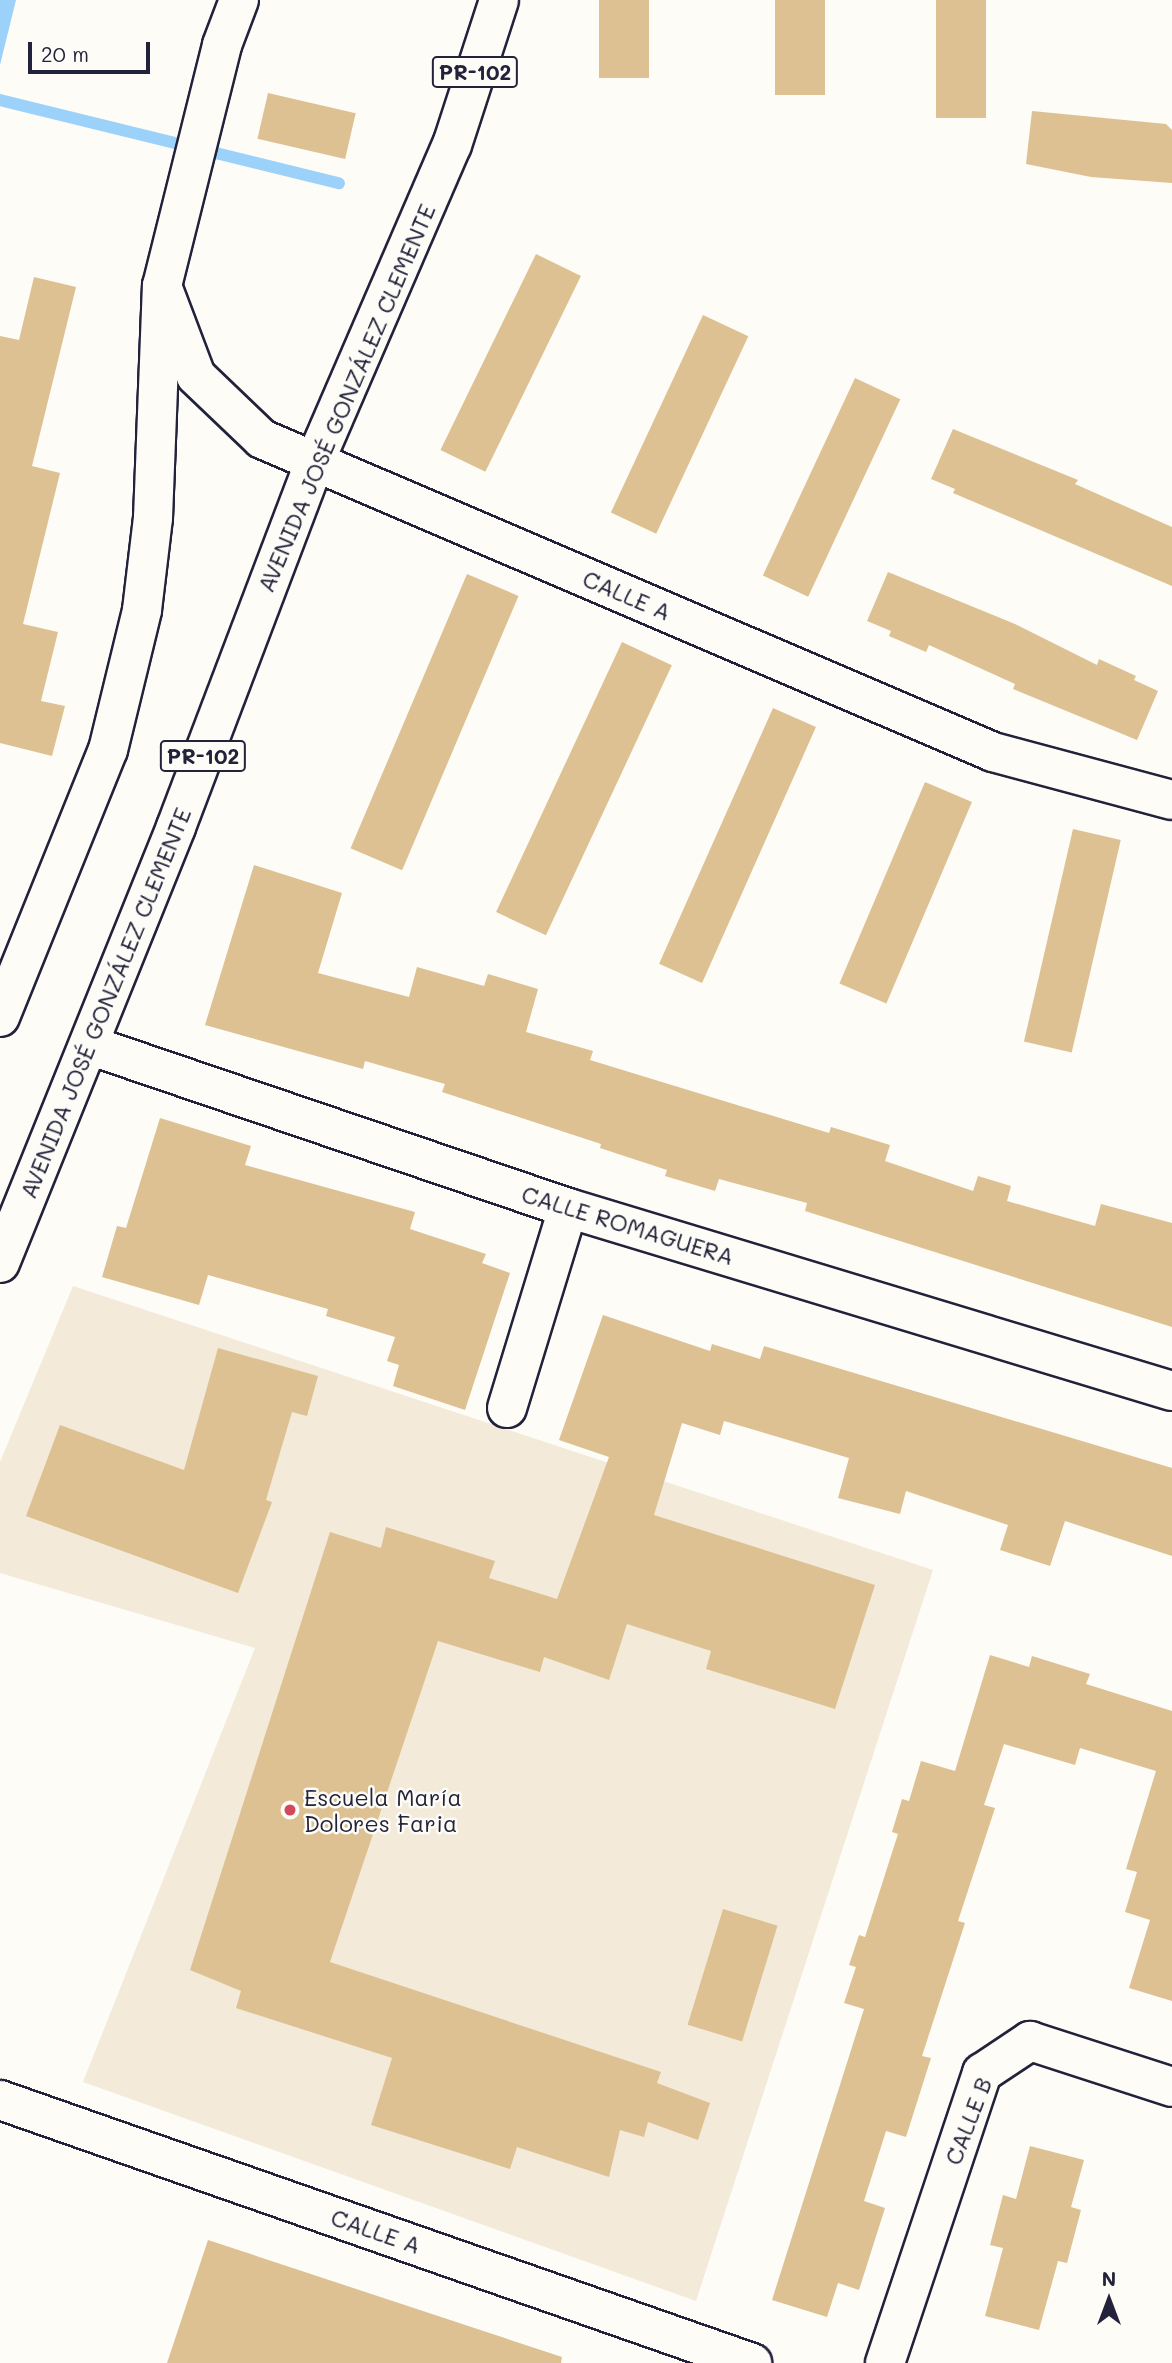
<!DOCTYPE html>
<html>
<head>
<meta charset="utf-8">
<style>
  body { margin:0 }
  #map { position:relative; width:1172px; height:2363px; overflow:hidden; background:#fdfcf7; font-family:Mali,sans-serif }
  div>[style] { position:absolute }
  [style*='--x'] { left:calc(var(--x)*1px); top:calc(var(--y)*1px); width:calc(var(--w)*1px); rotate:calc(var(--a)*1deg) }
  .built>* { inset:0; background:#f3ead9 }
  .water>* { inset:0; background:#9cd1fa }
  .stream>* { height:12px; margin:-6px; padding:0 6px; transform-origin:6px; border-radius:6px; background:#9cd1fa }
  .building>* { inset:0; background:#ddc192; transform-origin:0 0 }
  .roads { filter:drop-shadow(2px 0 #22223b) drop-shadow(-2px 0 #22223b) drop-shadow(0 2px #22223b) drop-shadow(0 -2px #22223b) }
  .minor>* { height:38px; margin:-19px; padding:0 19px; transform-origin:19px; border-radius:19px; background:#fdfcf7 }
  .major>* { height:38px; margin:-19px; padding:0 19px; transform-origin:19px; border-radius:19px; background:#fdfcf7 }
  .dots>* { width:19px; height:19px; translate:-50% -50%; box-sizing:border-box; border:4px solid #fdfcf7; border-radius:50% }
  span { translate:-50% -50%; white-space:nowrap; text-align:center; line-height:1.15; -webkit-text-stroke:5px #fdfcf7; paint-order:stroke }
  .shield-label span { padding:2px 5px; background:#fdfcf7; border:2px solid; border-radius:5px; -webkit-text-stroke-width:0 }
  .shield-label { font-size:21px; color:#22223b; font-weight:700 }
  .street-label { font-size:23px; color:#22223b }
  .poi-label { font-size:23px; color:#22223b }
  .left { translate:0 -50%; text-align:left }
  .north { position:absolute; left:1074px; top:2265px; width:70px; height:70px; -webkit-text-stroke:5px #fdfcf7; paint-order:stroke; rotate:0deg; font-size:19px; font-weight:700; line-height:28px; text-align:center; color:#22223b }
  .north::after { content:''; display:block; margin:auto; width:24px; height:32px; background:#22223b; clip-path:polygon(50% 0,100% 100%,50% 72%,0 100%) }
  .scale { position:absolute; left:28px; top:42px; width:122px; height:32px; box-sizing:border-box; border:4px solid #22223b; border-top:0; padding-left:9px; font-size:21px; line-height:24px; white-space:nowrap; color:#22223b; -webkit-text-stroke:5px #fdfcf7; paint-order:stroke }
</style>
</head>
<body>
<div id="map">
  <div class="built">
    <i style="clip-path:polygon(73px 1286px,933px 1570px,696px 2301px,83px 2082px,255px 1648px,0 1573px,0 1462px)"></i>
  </div>
  <div class="water">
    <i style="clip-path:polygon(0 0,16px 0,0 65px)"></i>
  </div>
  <div class="stream">
    <i style="--x:0;--y:100;--w:349;--a:13.8"></i>
  </div>
  <div class="building">
    <i style="left:599px;top:0;width:50px;height:78px"></i>
    <i style="left:775px;top:0;width:50px;height:95px"></i>
    <i style="left:936px;top:0;width:50px;height:118px"></i>
    <i style="left:268px;top:93px;width:90px;height:47px;rotate:13deg"></i>
    <i style="clip-path:polygon(1032px 111px,1166px 124px,1172px 130px,1172px 183px,1091px 177px,1026px 164px)"></i>
    <i style="left:536px;top:254px;width:50px;height:218px;rotate:26deg"></i>
    <i style="clip-path:polygon(34px 277px,76px 287px,32px 466px,60px 473px,23px 624px,58px 632px,41px 701px,65px 706px,52px 756px,0 743px,0 336px,19px 340px)"></i>
    <i style="left:703px;top:315px;width:50px;height:218px;rotate:25deg"></i>
    <i style="left:855px;top:378px;width:50px;height:218px;rotate:25deg"></i>
    <i style="clip-path:polygon(953px 429px,1078px 480px,1075px 484px,1172px 527px,1172px 586px,953px 493px,955px 489px,931px 479px)"></i>
    <i style="clip-path:polygon(888px 572px,1015px 624px,1097px 665px,1099px 659px,1136px 676px,1134px 680px,1158px 691px,1137px 740px,1013px 689px,1015px 684px,929px 645px,926px 652px,889px 636px,891px 631px,867px 621px)"></i>
    <i style="left:467px;top:574px;width:56px;height:298px;rotate:23deg"></i>
    <i style="left:622px;top:642px;width:55px;height:298px;rotate:25deg"></i>
    <i style="left:773px;top:708px;width:47px;height:280px;rotate:24deg"></i>
    <i style="left:925px;top:782px;width:51px;height:219px;rotate:23deg"></i>
    <i style="left:1073px;top:829px;width:49px;height:218px;rotate:13deg"></i>
    <i style="clip-path:polygon(254px 865px,342px 893px,318px 973px,409px 997px,417px 967px,484px 986px,488px 974px,538px 989px,526px 1032px,593px 1051px,590px 1060px,829px 1133px,831px 1127px,890px 1145px,885px 1161px,973px 1191px,978px 1176px,1011px 1186px,1007px 1201px,1095px 1226px,1101px 1204px,1172px 1223px,1172px 1327px,805px 1211px,807px 1203px,719px 1179px,715px 1191px,665px 1176px,667px 1170px,600px 1148px,601px 1144px,442px 1092px,445px 1084px,365px 1061px,363px 1069px,205px 1025px)"></i>
    <i style="clip-path:polygon(160px 1118px,251px 1146px,245px 1165px,415px 1212px,410px 1229px,486px 1254px,482px 1263px,510px 1273px,465px 1410px,393px 1386px,399px 1365px,387px 1361px,395px 1337px,326px 1316px,328px 1309px,208px 1275px,199px 1305px,102px 1277px,117px 1226px,126px 1228px)"></i>
    <i style="clip-path:polygon(603px 1315px,710px 1351px,712px 1344px,760px 1359px,764px 1346px,1172px 1468px,1172px 1556px,1065px 1521px,1050px 1566px,1000px 1550px,1008px 1525px,906px 1491px,900px 1514px,838px 1498px,849px 1458px,724px 1421px,720px 1435px,682px 1423px,654px 1515px,875px 1585px,835px 1709px,706px 1669px,711px 1651px,627px 1624px,609px 1680px,544px 1657px,540px 1672px,438px 1641px,330px 1962px,661px 2072px,657px 2083px,710px 2103px,698px 2140px,648px 2122px,644px 2137px,620px 2130px,609px 2177px,517px 2147px,510px 2169px,371px 2125px,392px 2058px,236px 2008px,241px 1991px,190px 1970px,330px 1532px,381px 1548px,386px 1527px,495px 1561px,489px 1578px,557px 1599px,609px 1457px,559px 1440px)"></i>
    <i style="clip-path:polygon(218px 1348px,318px 1376px,307px 1416px,292px 1412px,266px 1500px,272px 1502px,238px 1593px,26px 1516px,60px 1425px,184px 1470px)"></i>
    <i style="clip-path:polygon(990px 1655px,1029px 1667px,1032px 1656px,1090px 1674px,1086px 1684px,1172px 1711px,1172px 2001px,1129px 1988px,1150px 1920px,1125px 1912px,1137px 1872px,1126px 1869px,1156px 1771px,1080px 1748px,1075px 1765px,1004px 1744px,984px 1805px,995px 1808px,958px 1921px,965px 1923px,922px 2056px,931px 2058px,906px 2137px,886px 2131px,864px 2201px,885px 2208px,859px 2290px,838px 2283px,827px 2317px,772px 2300px,864px 2009px,844px 2003px,856px 1967px,849px 1965px,859px 1935px,865px 1937px,898px 1834px,892px 1832px,902px 1799px,909px 1801px,921px 1761px,955px 1771px)"></i>
    <i style="left:723px;top:1909px;width:57px;height:121px;rotate:17deg"></i>
    <i style="clip-path:polygon(1030px 2146px,1084px 2160px,1071px 2207px,1081px 2210px,1067px 2263px,1058px 2261px,1039px 2330px,985px 2316px,1003px 2248px,990px 2245px,1003px 2195px,1016px 2199px)"></i>
    <i style="clip-path:polygon(208px 2240px,562px 2357px,561px 2363px,167px 2363px)"></i>
  </div>
  <div class="roads">
    <div class="minor">
      <i style="--x:162;--y:286;--w:96;--a:69.3"></i>
      <i style="--x:196;--y:376;--w:91;--a:43.7"></i>
      <i style="--x:262;--y:439;--w:795;--a:23.18"></i>
      <i style="--x:993;--y:752;--w:185;--a:15"></i>
      <i style="--x:89;--y:1045;--w:506;--a:18.79"></i>
      <i style="--x:568;--y:1208;--w:631;--a:16.86"></i>
      <i style="--x:507;--y:1408;--w:209;--a:-73"></i>
      <i style="--x:0;--y:2100;--w:797;--a:19.28"></i>
      <i style="--x:885;--y:2363;--w:306;--a:-71.5"></i>
      <i style="--x:982;--y:2073;--w:58;--a:-33.7"></i>
      <i style="--x:1030;--y:2041;--w:149;--a:17.9"></i>
    </div>
    <div class="major">
      <i style="--x:0;--y:1017;--w:288;--a:-68"></i>
      <i style="--x:108;--y:750;--w:144;--a:-76.3"></i>
      <i style="--x:142;--y:610;--w:93;--a:-83.2"></i>
      <i style="--x:153;--y:518;--w:232;--a:-87.8"></i>
      <i style="--x:162;--y:286;--w:248;--a:-76"></i>
      <i style="--x:222;--y:45;--w:48;--a:-69.3"></i>
      <i style="--x:0;--y:1263;--w:470;--a:-68"></i>
      <i style="--x:176;--y:827;--w:392;--a:-69.2"></i>
      <i style="--x:315;--y:461;--w:344;--a:-66.6"></i>
      <i style="--x:452;--y:145;--w:152;--a:-72"></i>
    </div>
  </div>
  <div class="dots">
    <i style="left:290px;top:1810px;background:#d1495b"></i>
  </div>
  <div class="shield-label">
    <span style="left:475px;top:72px">PR-102</span>
    <span style="left:203px;top:756px">PR-102</span>
  </div>
  <div class="street-label">
    <span style="left:346px;top:398px;rotate:-67deg">AVENIDA JOSÉ GONZÁLEZ CLEMENTE</span>
    <span style="left:627px;top:595px;rotate:23deg">CALLE A</span>
    <span style="left:105px;top:1003px;rotate:-68deg">AVENIDA JOSÉ GONZÁLEZ CLEMENTE</span>
    <span style="left:628px;top:1225px;rotate:17deg">CALLE ROMAGUERA</span>
    <span style="left:968px;top:2121px;rotate:-69deg">CALLE B</span>
    <span style="left:376px;top:2231px;rotate:19deg">CALLE A</span>
  </div>
  <div class="poi-label">
    <span class="left" style="left:304px;top:1810px">Escuela María<br>Dolores Faria</span>
  </div>
  <div class="north">N</div>
  <div class="scale">20 m</div>
</div>
</body>
</html>
